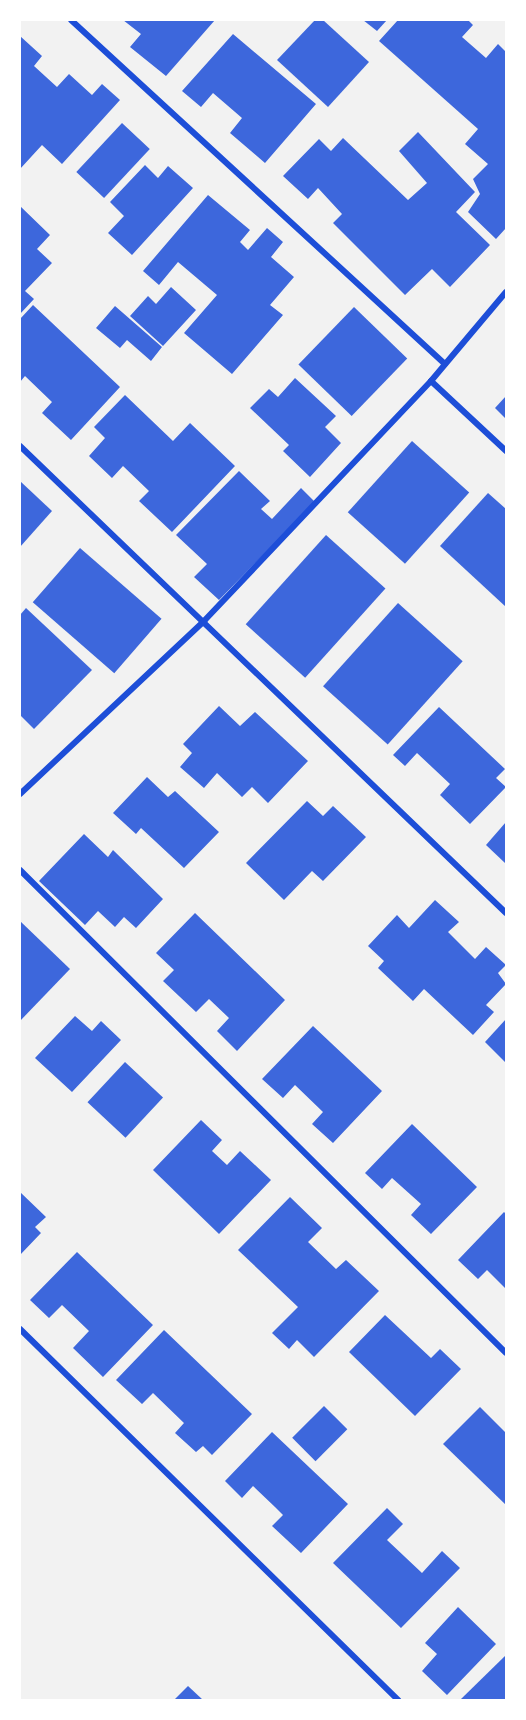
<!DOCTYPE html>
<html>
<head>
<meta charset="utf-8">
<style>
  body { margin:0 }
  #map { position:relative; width:526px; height:1720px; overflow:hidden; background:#f2f2f2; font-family:Lato,sans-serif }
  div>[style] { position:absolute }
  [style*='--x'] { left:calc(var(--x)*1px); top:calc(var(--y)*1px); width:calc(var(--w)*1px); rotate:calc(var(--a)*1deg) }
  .building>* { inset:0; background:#3d67dc; transform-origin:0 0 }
  .minor>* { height:6px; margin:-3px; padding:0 3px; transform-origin:3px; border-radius:3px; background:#1d4ed8 }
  span { translate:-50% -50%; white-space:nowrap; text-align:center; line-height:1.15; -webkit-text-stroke:6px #fff; paint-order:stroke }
  .frame { position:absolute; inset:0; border:21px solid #fff; pointer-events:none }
</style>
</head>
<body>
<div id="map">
  <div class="building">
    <i style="clip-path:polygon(123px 20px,215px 20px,166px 76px,130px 47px,141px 34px)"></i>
    <i style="clip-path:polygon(315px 20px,323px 20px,369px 62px,328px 107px,277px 60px)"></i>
    <i style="clip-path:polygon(363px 20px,387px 20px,377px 31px)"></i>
    <i style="clip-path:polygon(398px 20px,468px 20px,473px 25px,462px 37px,486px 58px,498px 44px,506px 52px,506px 228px,496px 239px,468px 212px,480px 194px,473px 179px,488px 164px,465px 144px,478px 129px,379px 41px)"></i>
    <i style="clip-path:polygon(233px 34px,316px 104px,265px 163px,230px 133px,242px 118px,213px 93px,201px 107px,182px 91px)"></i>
    <i style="clip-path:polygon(20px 36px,42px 56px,34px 66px,57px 87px,69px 74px,92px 95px,102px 84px,120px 100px,62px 164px,42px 145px,20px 169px)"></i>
    <i style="left:122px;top:123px;width:38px;height:67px;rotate:43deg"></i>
    <i style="clip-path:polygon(418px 132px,475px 192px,456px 212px,490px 245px,450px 287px,432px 269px,405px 295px,333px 223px,342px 214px,318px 188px,308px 199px,283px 176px,319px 139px,331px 151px,343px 138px,408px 200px,427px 183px,399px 151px)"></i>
    <i style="clip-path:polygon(145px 165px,158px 178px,168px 166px,193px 188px,132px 255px,108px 233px,124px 216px,110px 202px)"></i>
    <i style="clip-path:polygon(208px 195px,250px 230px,240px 242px,248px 250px,267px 228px,283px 242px,271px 257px,294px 277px,270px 305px,283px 315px,232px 374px,184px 333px,217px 295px,178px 262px,159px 285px,143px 271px)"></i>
    <i style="clip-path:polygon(20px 206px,50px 235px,37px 249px,52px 263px,25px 291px,34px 299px,20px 314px)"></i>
    <i style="clip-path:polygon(171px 287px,196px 310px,163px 346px,130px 316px,148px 296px,156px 304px)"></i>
    <i style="clip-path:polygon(33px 305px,120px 387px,71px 440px,42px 413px,52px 402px,25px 376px,20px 382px,20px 319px)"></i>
    <i style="clip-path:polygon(115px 306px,162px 347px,151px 361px,127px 340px,120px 348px,96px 328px)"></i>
    <i style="left:354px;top:307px;width:74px;height:80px;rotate:44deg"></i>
    <i style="clip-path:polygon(295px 378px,336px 416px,325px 427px,341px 443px,310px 477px,283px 451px,289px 445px,250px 408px,269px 389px,278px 397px)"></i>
    <i style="clip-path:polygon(125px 395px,173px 441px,190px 423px,235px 466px,172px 532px,139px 501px,149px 491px,123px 466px,112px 478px,89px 456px,105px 438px,94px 427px)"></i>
    <i style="clip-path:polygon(506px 396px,506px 419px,495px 408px)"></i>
    <i style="left:412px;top:441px;width:77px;height:96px;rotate:42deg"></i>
    <i style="clip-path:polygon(239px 471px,270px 501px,261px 509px,272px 519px,301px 488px,315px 502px,219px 600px,194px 577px,207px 564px,176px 535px)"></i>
    <i style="clip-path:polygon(20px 481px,52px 511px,20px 547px)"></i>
    <i style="clip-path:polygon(488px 493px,506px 509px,506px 607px,440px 546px)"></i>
    <i style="left:326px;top:535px;width:80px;height:120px;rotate:42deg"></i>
    <i style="left:80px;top:548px;width:108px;height:72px;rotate:41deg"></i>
    <i style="left:398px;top:603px;width:87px;height:112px;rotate:42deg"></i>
    <i style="clip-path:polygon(26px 608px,92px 670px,34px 729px,20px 715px,20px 615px)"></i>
    <i style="clip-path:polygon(219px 706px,240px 726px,255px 712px,308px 761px,268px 803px,252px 787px,242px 797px,217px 773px,204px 788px,180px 767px,192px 753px,183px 744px)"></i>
    <i style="clip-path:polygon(439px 707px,505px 769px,496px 778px,506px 787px,470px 824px,440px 795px,450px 784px,417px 753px,405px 766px,393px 755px)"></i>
    <i style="clip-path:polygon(147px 777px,168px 797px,175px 791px,219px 832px,184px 868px,141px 828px,136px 834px,113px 813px)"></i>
    <i style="clip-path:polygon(307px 801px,323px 816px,333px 806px,366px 837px,323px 881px,312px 871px,284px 900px,246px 863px)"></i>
    <i style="clip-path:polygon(506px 822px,506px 862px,505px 863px,486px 845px)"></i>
    <i style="clip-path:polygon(84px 834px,108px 857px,113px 850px,163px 899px,136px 928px,124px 917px,115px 927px,98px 911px,85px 925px,39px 881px)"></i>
    <i style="clip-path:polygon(435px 900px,459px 922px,448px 932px,475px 959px,486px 947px,506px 965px,498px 973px,506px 984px,486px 1005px,494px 1012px,473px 1035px,424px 989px,413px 1001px,378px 968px,384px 961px,368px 946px,397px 915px,409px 928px)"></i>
    <i style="clip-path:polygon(195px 913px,285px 1000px,237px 1051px,217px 1031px,229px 1018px,209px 999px,196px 1012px,163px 981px,174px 970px,156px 953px)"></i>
    <i style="clip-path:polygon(20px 921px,70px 969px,20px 1021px)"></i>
    <i style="clip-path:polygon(75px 1016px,92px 1031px,101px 1021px,121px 1040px,72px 1092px,35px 1058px)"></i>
    <i style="clip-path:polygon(506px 1019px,506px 1063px,485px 1042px)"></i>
    <i style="clip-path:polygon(313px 1026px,382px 1091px,333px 1143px,312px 1124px,323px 1112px,295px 1085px,283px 1098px,262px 1079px)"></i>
    <i style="left:125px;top:1062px;width:52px;height:55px;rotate:43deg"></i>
    <i style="clip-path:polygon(201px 1120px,222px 1140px,212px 1151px,227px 1165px,240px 1151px,271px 1180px,219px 1234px,153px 1170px)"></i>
    <i style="clip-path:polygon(412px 1124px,477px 1187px,431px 1234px,411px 1215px,421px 1204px,392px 1178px,382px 1189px,365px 1173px)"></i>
    <i style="clip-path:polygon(20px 1192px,46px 1217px,35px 1227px,41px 1233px,20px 1255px)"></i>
    <i style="clip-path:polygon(290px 1197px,322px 1228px,308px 1242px,336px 1269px,346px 1260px,379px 1291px,314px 1357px,297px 1340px,289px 1349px,272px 1333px,298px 1307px,238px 1250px)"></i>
    <i style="clip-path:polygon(504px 1212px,506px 1214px,506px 1289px,487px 1270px,478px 1279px,458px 1260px)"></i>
    <i style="clip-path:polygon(77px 1252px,153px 1325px,103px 1377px,73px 1348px,89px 1331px,62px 1305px,49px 1318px,30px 1300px)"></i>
    <i style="clip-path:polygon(385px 1315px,431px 1358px,440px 1349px,461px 1369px,415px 1416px,349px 1352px)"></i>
    <i style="clip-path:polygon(164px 1330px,252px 1414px,212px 1455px,203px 1446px,196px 1452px,175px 1433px,184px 1423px,153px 1393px,142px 1404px,116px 1380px)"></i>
    <i style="left:324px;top:1406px;width:33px;height:45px;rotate:45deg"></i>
    <i style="clip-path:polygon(480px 1407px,506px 1433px,506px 1505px,443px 1444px)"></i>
    <i style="clip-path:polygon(272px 1432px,348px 1504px,301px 1553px,272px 1526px,283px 1515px,275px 1507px,253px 1486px,242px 1498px,225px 1481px)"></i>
    <i style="clip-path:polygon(387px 1508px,403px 1524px,387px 1540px,422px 1573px,442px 1551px,460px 1568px,401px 1628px,333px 1563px)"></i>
    <i style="clip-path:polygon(458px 1607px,496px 1644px,447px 1695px,422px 1671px,437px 1654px,425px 1643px)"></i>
    <i style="clip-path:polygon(506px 1655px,506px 1700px,460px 1700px)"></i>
    <i style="clip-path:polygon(188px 1686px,203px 1700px,174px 1700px)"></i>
  </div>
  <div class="minor">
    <i style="--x:71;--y:20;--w:508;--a:42.61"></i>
    <i style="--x:431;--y:381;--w:103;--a:43"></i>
    <i style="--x:20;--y:446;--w:674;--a:43.86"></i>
    <i style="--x:20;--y:794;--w:253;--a:-43.2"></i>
    <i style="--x:204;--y:621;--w:330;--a:-46.6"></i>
    <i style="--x:431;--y:381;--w:116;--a:-49.9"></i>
    <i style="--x:20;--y:870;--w:685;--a:44.82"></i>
    <i style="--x:20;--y:1329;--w:530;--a:44.46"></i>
  </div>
  <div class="frame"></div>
</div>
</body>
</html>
